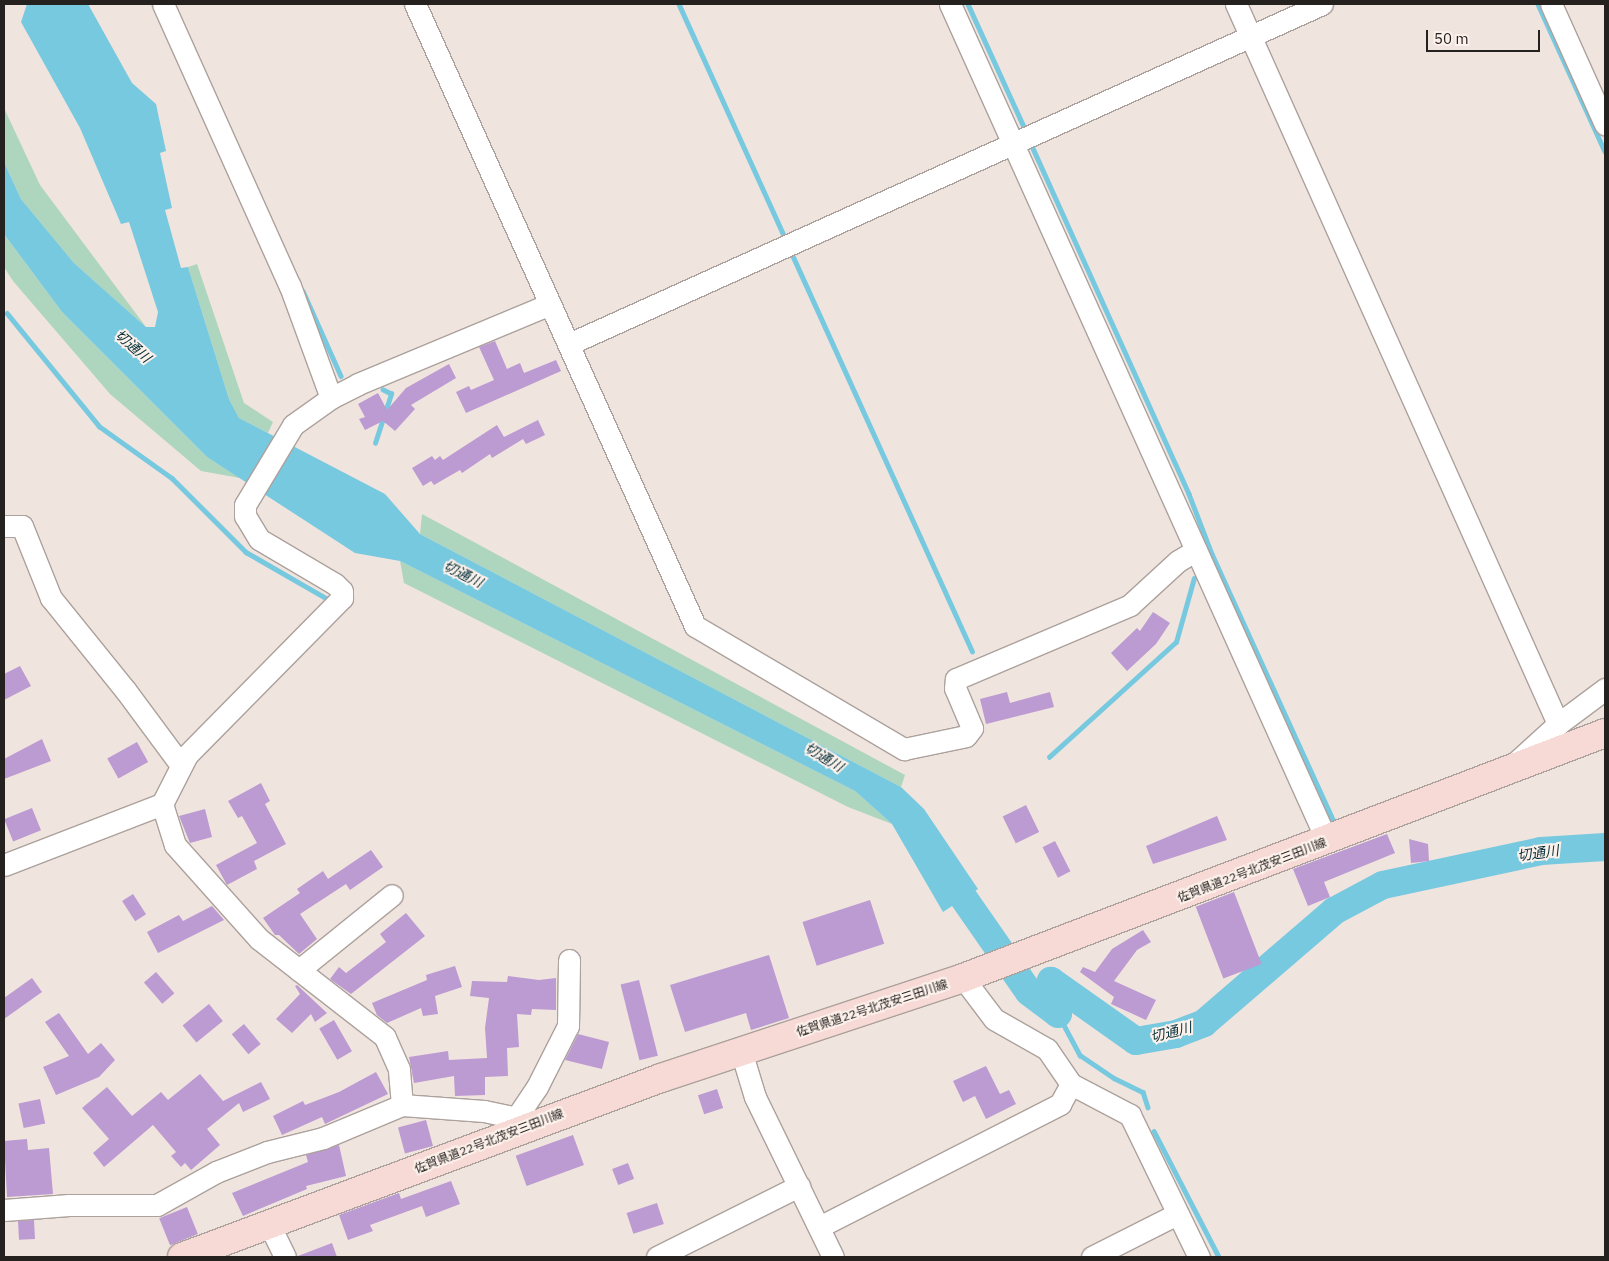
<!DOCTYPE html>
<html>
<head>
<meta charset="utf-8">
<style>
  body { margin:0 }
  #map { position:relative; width:1609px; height:1261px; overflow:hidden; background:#f0e4de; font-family:"IBM Plex Sans","Noto Sans JP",sans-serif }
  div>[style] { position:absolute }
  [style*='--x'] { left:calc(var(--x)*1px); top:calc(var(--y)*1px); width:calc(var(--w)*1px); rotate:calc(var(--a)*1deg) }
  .green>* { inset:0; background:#aed6be }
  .water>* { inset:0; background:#77c9e0 }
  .stream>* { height:4.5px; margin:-2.25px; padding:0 2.25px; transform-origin:2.25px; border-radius:2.25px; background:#77c9e0 }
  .river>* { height:28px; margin:-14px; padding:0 14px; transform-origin:14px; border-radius:14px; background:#77c9e0 }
  .building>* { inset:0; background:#bc9ad2; transform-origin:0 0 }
  .roads { filter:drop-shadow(1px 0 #aca19c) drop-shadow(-1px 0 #aca19c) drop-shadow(0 1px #aca19c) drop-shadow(0 -1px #aca19c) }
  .minor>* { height:21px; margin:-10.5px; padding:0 10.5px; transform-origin:10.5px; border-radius:10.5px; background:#fff }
  .major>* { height:28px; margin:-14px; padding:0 14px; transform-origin:14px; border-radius:14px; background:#f7dad6 }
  span { translate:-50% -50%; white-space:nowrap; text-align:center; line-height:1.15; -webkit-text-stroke:4px #fdf1eb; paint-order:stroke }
  .street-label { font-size:12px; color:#25211f }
  .water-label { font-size:14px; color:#052f39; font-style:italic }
  .frame { position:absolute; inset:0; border:5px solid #25211f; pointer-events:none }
  .scale { position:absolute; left:1426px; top:30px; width:114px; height:22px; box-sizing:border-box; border:2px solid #25211f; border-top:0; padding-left:6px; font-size:15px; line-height:18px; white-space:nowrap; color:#25211f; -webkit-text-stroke:4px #fdf1eb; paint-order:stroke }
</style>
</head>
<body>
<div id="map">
  <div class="green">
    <i style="clip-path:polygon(4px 108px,40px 185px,146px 327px,74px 263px,21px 199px,4px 162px)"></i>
    <i style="clip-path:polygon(4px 234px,62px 312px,207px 457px,240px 478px,201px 471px,110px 394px,13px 281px,4px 267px)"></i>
    <i style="clip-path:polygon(197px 264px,244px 403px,273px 422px,268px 433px,239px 418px,229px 399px,188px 267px)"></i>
    <i style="clip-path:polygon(422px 514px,905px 775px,901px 787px,420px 534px)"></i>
    <i style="clip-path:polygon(400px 561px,855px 791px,892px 824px,848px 807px,404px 583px)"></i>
  </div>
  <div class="water">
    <i style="clip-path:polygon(27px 4px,88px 4px,132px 83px,156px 104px,166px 151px,160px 153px,172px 208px,165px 210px,181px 268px,188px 267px,229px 399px,239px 418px,385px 494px,420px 534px,901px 787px,924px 809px,978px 889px,943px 912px,892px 824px,855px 791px,400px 561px,355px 553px,207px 457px,62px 312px,4px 234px,4px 162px,21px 199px,74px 263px,146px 327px,155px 327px,158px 312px,129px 222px,121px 224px,80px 128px,21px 22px)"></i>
  </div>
  <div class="stream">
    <i style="--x:679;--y:4;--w:254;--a:65.6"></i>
    <i style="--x:968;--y:4;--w:135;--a:65.5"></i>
    <i style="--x:1538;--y:4;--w:162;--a:65.6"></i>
    <i style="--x:1032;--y:146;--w:382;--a:65.7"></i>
    <i style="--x:1189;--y:494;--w:64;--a:69"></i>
    <i style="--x:1212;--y:554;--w:291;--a:65.5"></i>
    <i style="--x:793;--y:256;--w:434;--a:65.6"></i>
    <i style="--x:303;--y:291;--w:93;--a:65.9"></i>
    <i style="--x:7;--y:313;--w:146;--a:50.8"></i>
    <i style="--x:99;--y:426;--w:90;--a:35.5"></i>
    <i style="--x:172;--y:478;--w:105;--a:45"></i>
    <i style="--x:246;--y:552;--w:92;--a:29.9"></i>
    <i style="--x:375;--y:443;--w:52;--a:-71.9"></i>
    <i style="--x:391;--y:394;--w:9;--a:-153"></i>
    <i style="--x:1049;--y:757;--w:171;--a:-42.2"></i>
    <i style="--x:1176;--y:642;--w:66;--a:-74.3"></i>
    <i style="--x:1058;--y:1014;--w:47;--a:61.8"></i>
    <i style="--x:1080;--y:1055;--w:41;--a:34.1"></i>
    <i style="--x:1114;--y:1078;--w:32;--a:26"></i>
    <i style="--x:1143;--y:1092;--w:16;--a:72"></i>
    <i style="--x:1154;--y:1131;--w:142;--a:62.7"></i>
  </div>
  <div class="river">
    <i style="--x:942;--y:867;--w:152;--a:55.2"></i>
    <i style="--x:1029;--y:992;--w:36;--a:37"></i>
    <i style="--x:1058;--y:1014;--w:34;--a:-102"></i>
    <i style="--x:1051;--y:981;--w:104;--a:35.2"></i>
    <i style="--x:1136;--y:1041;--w:41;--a:-9.9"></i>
    <i style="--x:1176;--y:1034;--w:30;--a:-21"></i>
    <i style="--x:1204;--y:1023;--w:172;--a:-40.7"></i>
    <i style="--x:1334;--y:911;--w:55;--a:-28"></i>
    <i style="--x:1383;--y:885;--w:162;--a:-12.1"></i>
    <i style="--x:1541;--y:851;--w:64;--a:-3.6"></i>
  </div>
  <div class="building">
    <i style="clip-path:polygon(495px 341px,507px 369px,520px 363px,524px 373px,556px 360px,561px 371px,466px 413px,456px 392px,469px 386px,471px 390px,494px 380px,479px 347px)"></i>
    <i style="clip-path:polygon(449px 364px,456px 378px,411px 405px,415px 409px,395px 431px,383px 421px,365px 430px,359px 419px,365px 417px,358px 404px,378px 393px,387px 410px,406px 388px)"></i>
    <i style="clip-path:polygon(538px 420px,545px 435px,526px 444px,523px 439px,492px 458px,490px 454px,462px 473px,460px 470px,434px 485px,431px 481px,423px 486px,412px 468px,432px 456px,435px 460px,440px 456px,443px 460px,497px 425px,504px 437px)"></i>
    <i style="clip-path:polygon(1153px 612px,1170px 623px,1156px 644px,1127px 671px,1111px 653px,1137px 628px,1140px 631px)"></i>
    <i style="clip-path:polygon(20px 666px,31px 686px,4px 700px,4px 674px)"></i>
    <i style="clip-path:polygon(1007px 692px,1010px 703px,1050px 692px,1054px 707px,986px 724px,980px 699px)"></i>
    <i style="clip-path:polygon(42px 739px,51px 761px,4px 779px,4px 759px)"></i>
    <i style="left:137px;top:742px;width:23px;height:34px;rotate:61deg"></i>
    <i style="clip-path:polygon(261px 783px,270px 801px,265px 804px,286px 844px,254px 861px,257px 869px,227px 885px,216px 865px,257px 843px,242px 816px,238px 818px,228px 801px)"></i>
    <i style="left:1026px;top:805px;width:30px;height:26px;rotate:64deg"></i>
    <i style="left:32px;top:808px;width:24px;height:30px;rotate:68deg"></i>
    <i style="clip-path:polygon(205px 809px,212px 837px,190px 843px,179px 816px)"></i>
    <i style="clip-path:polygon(1217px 816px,1227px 840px,1153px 864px,1146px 846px)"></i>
    <i style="clip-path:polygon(1387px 834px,1395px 853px,1324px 882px,1330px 897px,1308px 906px,1293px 869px)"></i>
    <i style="clip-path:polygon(1409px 839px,1428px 844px,1429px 861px,1411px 863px)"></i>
    <i style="left:1055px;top:841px;width:34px;height:14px;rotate:63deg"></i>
    <i style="clip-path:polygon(371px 850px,383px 867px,350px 890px,346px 884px,300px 914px,317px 939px,299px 954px,279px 935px,275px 935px,263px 918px,300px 893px,297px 889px,323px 871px,328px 879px)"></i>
    <i style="left:1234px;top:892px;width:77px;height:41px;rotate:69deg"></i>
    <i style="left:133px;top:894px;width:24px;height:13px;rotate:57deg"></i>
    <i style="left:870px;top:900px;width:46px;height:71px;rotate:72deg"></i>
    <i style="clip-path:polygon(212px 906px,224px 920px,158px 953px,147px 932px,179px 915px,183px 921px)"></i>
    <i style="clip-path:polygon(406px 913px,425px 936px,351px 994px,330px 979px,339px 967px,346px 973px,386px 942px,380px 934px)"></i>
    <i style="clip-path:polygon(1143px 930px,1151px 942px,1137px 950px,1114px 981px,1156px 1000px,1146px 1020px,1111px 1004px,1114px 997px,1080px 972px,1083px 967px,1095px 972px,1112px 949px)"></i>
    <i style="clip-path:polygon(769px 955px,789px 1018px,751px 1030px,746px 1013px,685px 1032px,670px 985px)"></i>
    <i style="clip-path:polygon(455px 966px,462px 987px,435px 996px,438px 1014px,423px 1016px,421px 1008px,387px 1023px,377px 1015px,372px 1003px,427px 980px,426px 975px)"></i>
    <i style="left:156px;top:972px;width:28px;height:16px;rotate:49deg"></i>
    <i style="clip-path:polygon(508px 976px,539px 980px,556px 978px,556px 1010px,532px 1009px,531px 1015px,517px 1014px,519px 1047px,507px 1048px,508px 1076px,485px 1077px,485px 1095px,455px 1096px,454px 1076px,414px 1083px,409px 1057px,448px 1051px,449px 1060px,487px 1058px,485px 1028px,489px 998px,470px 996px,472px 981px,507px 982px)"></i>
    <i style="clip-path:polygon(32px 978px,42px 992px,4px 1019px,4px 998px)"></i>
    <i style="left:639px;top:980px;width:78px;height:19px;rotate:76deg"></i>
    <i style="clip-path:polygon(297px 985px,327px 1013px,315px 1022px,311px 1014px,292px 1033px,276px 1019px,300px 994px,295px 986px)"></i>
    <i style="left:209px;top:1004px;width:22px;height:34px;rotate:51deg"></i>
    <i style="clip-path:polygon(59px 1013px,88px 1054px,101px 1043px,115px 1060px,99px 1077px,56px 1095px,43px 1067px,69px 1056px,45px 1022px)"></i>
    <i style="left:334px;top:1020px;width:36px;height:17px;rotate:60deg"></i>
    <i style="left:244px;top:1024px;width:26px;height:16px;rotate:50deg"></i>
    <i style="clip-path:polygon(578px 1034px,609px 1042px,602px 1069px,565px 1060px)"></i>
    <i style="clip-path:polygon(986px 1066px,1000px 1094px,1009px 1090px,1016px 1104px,986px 1119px,975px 1096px,963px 1102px,953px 1081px)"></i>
    <i style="clip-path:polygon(376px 1072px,388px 1094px,325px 1124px,322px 1117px,282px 1135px,273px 1116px,303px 1101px,305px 1105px,339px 1092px)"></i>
    <i style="clip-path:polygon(200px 1074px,223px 1101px,261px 1082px,270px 1099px,243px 1112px,239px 1103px,207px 1129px,220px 1145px,191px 1170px,185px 1163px,181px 1167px,171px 1156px,176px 1152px,153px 1125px,104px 1167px,93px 1153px,109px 1139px,82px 1108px,107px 1087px,132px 1116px,161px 1092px,168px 1100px)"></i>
    <i style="left:717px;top:1089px;width:20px;height:20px;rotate:72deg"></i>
    <i style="left:40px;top:1099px;width:25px;height:22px;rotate:78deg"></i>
    <i style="left:426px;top:1120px;width:27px;height:29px;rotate:75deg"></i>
    <i style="left:573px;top:1135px;width:32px;height:61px;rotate:70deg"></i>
    <i style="clip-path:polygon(27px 1139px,28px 1150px,49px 1148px,53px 1194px,7px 1197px,4px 1141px)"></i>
    <i style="clip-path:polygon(339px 1145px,346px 1176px,306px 1186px,307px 1189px,243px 1216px,232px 1193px,308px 1162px,306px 1155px)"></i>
    <i style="left:628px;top:1163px;width:17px;height:17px;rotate:69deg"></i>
    <i style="clip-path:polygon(451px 1181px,460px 1204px,426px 1217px,422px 1206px,370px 1225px,373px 1231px,348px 1240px,339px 1215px,399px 1193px,401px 1199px)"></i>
    <i style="left:657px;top:1203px;width:22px;height:32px;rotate:72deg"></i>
    <i style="left:187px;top:1207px;width:29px;height:30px;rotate:68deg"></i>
    <i style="left:34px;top:1220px;width:19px;height:16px;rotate:87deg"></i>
    <i style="clip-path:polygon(332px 1243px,337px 1257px,298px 1257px,298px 1256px)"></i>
  </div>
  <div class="roads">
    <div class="minor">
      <i style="--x:163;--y:4;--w:309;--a:65.8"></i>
      <i style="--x:290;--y:286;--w:119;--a:69.9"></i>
      <i style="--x:415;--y:4;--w:682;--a:65.76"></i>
      <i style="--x:695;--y:626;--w:243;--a:30.5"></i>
      <i style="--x:904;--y:749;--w:63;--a:-11.8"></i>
      <i style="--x:966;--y:736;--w:10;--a:-53"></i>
      <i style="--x:972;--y:728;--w:43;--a:-113"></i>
      <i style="--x:955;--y:688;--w:9;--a:-84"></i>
      <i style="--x:956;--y:679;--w:189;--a:-23"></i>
      <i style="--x:1130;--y:605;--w:65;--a:-42.5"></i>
      <i style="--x:1178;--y:561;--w:21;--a:-31"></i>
      <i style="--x:950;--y:4;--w:918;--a:65.75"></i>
      <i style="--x:1236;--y:4;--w:789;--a:65.9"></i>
      <i style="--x:1551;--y:4;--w:132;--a:65.8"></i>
      <i style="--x:569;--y:344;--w:826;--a:-24.3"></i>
      <i style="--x:4;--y:526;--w:18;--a:0"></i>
      <i style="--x:22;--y:526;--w:78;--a:68.1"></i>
      <i style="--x:51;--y:598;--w:119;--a:51.1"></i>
      <i style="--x:126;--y:691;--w:91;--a:53.5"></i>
      <i style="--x:1513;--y:765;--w:61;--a:-42.3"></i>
      <i style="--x:1558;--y:724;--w:59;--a:-36.7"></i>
      <i style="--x:4;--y:865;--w:169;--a:-21.1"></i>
      <i style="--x:299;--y:970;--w:119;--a:-38.9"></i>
      <i style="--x:963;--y:978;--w:51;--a:52.9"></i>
      <i style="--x:994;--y:1019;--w:61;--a:29.5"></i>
      <i style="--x:1047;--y:1049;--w:42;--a:55.6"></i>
      <i style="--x:1071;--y:1084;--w:67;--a:27.7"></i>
      <i style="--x:1130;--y:1115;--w:158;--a:64.1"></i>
      <i style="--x:741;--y:1051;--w:48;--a:73.1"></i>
      <i style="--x:755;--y:1097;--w:178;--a:64"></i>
      <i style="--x:402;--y:1105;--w:36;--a:-95"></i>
      <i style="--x:399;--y:1069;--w:35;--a:-114"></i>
      <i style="--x:385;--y:1037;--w:160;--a:-142.1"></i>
      <i style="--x:259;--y:939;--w:126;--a:-131.8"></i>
      <i style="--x:175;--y:845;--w:43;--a:-107.6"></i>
      <i style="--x:162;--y:804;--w:55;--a:-63"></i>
      <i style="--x:187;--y:755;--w:221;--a:-45.4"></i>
      <i style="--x:342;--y:598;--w:7;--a:-90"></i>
      <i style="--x:342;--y:591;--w:10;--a:-135"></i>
      <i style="--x:335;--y:584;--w:88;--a:-149.4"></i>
      <i style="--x:259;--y:539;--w:27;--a:-121"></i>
      <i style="--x:245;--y:516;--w:11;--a:-90"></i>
      <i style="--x:245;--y:505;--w:93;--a:-59"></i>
      <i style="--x:293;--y:425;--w:47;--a:-35.4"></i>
      <i style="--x:331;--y:398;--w:30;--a:-27"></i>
      <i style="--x:358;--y:384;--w:208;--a:-22.6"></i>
      <i style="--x:516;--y:1118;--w:37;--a:-56"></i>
      <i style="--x:537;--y:1087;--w:68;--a:-63.1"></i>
      <i style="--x:568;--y:1026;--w:66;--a:-89.1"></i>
      <i style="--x:4;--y:1210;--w:65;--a:-4.4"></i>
      <i style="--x:69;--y:1205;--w:88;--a:0"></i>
      <i style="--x:157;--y:1205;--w:68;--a:-29.2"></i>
      <i style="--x:216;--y:1172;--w:55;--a:-21.4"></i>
      <i style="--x:267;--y:1152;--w:58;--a:-14"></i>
      <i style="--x:323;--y:1138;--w:86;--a:-22.7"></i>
      <i style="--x:402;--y:1105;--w:82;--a:4.2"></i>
      <i style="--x:484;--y:1111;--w:33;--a:12"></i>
      <i style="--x:516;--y:1118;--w:13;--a:61"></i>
      <i style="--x:270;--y:1226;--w:34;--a:64"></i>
      <i style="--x:819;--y:1227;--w:271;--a:-27"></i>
      <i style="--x:1060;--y:1104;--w:23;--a:-61"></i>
      <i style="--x:657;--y:1257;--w:159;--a:-26.6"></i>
      <i style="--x:1092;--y:1257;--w:95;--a:-26.8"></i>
    </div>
    <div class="major">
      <i style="--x:182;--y:1257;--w:511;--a:-20.49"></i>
      <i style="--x:661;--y:1078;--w:318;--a:-18.3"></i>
      <i style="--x:963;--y:978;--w:687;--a:-20.89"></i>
    </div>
  </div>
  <div class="street-label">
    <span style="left:1252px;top:870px;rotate:-21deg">佐賀県道22号北茂安三田川線</span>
    <span style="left:872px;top:1008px;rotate:-18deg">佐賀県道22号北茂安三田川線</span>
    <span style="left:489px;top:1141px;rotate:-21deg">佐賀県道22号北茂安三田川線</span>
  </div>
  <div class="water-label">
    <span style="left:133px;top:346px;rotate:41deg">切通川</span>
    <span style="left:463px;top:574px;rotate:27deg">切通川</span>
    <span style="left:824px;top:757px;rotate:32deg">切通川</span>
    <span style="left:1538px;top:853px;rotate:-8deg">切通川</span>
    <span style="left:1171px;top:1032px;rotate:-14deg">切通川</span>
  </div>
  <div class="frame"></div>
  <div class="scale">50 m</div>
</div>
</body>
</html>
